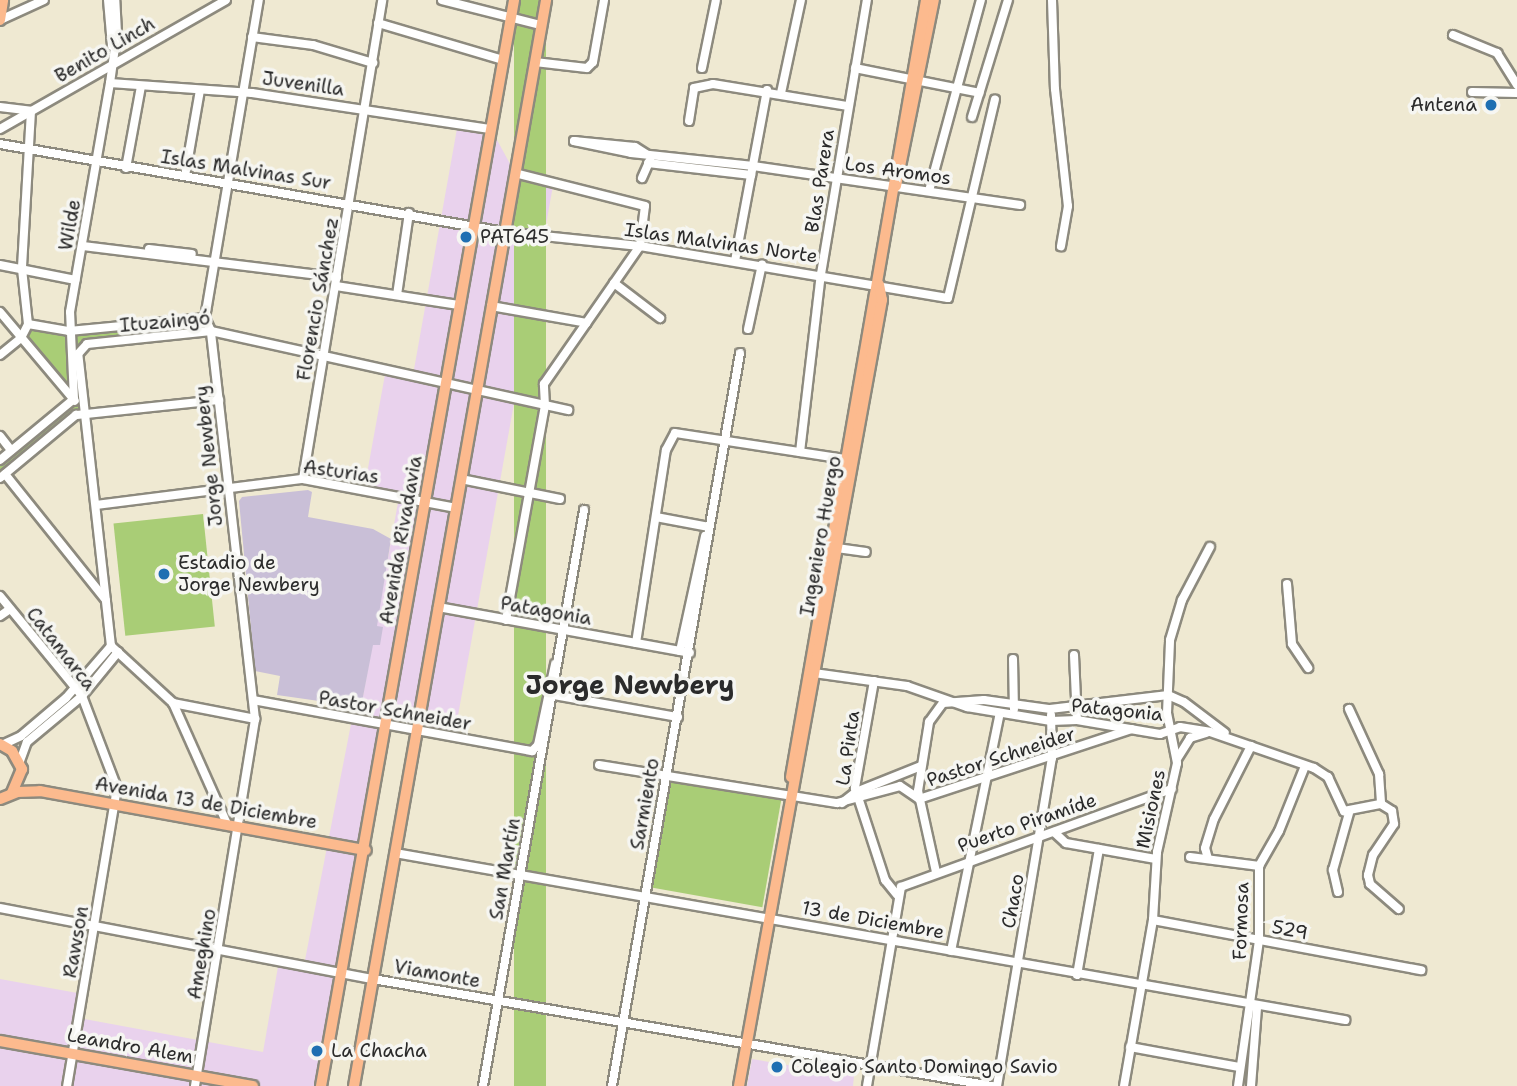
<!DOCTYPE html>
<html>
<head>
<meta charset="utf-8">
<style>
  body { margin:0 }
  #map { position:relative; width:1517px; height:1086px; overflow:hidden; background:#efe9d2; font-family:"Shantell Sans",sans-serif }
  div>[style] { position:absolute }
  [style*='--x'] { left:calc(var(--x)*1px); top:calc(var(--y)*1px); width:calc(var(--w)*1px); rotate:calc(var(--a)*1deg) }
  .built>* { inset:0; background:#e9d2ed }
  .industrial>* { inset:0; background:#c9bfd7 }
  .green>* { inset:0; background:#a9cd76; transform-origin:0 0 }
  .roads { filter:drop-shadow(2px 0 #8d8a7e) drop-shadow(-2px 0 #8d8a7e) drop-shadow(0 2px #8d8a7e) drop-shadow(0 -2px #8d8a7e) }
  .minor>* { height:8px; margin:-4px; padding:0 4px; transform-origin:4px; border-radius:4px; background:#fff }
  .major>* { height:10px; margin:-5px; padding:0 5px; transform-origin:5px; border-radius:5px; background:#fcba8e }
  .dots>* { width:19px; height:19px; translate:-50% -50%; box-sizing:border-box; border:4px solid #f6f6f2; border-radius:50% }
  span { translate:-50% -50%; white-space:nowrap; text-align:center; line-height:1.15; -webkit-text-stroke:7px #f6f6f2; paint-order:stroke }
  .street-label { font-size:19px; color:#2b2b2b }
  .poi-label { font-size:19px; color:#2b2b2b }
  .right { translate:-100% -50%; text-align:right }
  .left { translate:0 -50%; text-align:left }
  .district-label { font-size:26px; color:#2b2b2b; font-weight:700 }
</style>
</head>
<body>
<div id="map">
  <div class="built">
    <i style="clip-path:polygon(458px 123px,491px 129px,515px 173px,554px 180px,454px 738px,387px 727px,321px 1086px,0 1086px,0 979px,83px 994px,79px 1018px,263px 1052px,279px 961px,304px 965px,352px 719px,361px 707px,399px 497px,364px 490px,386px 369px,413px 375px)"></i>
    <i style="clip-path:polygon(752px 1059px,854px 1076px,853px 1086px,747px 1086px)"></i>
  </div>
  <div class="industrial">
    <i style="clip-path:polygon(308px 490px,312px 492px,308px 517px,373px 529px,391px 539px,377px 626px,383px 627px,380px 645px,373px 645px,361px 707px,277px 695px,280px 676px,255px 671px,239px 501px,242px 497px)"></i>
  </div>
  <div class="green">
    <i style="left:514px;top:0;width:32px;height:1103px"></i>
    <i style="clip-path:polygon(205px 318px,211px 331px,87px 344px,78px 354px,85px 414px,76px 415px,0 478px,0 460px,74px 399px,21px 338px,28px 324px,69px 331px)"></i>
    <i style="left:203px;top:514px;width:113px;height:90px;rotate:84deg"></i>
    <i style="left:669px;top:780px;width:114px;height:109px;rotate:10deg"></i>
  </div>
  <div class="roads">
    <div class="minor">
      <i style="--x:108;--y:0;--w:46;--a:85"></i>
      <i style="--x:442;--y:0;--w:102;--a:14.2"></i>
      <i style="--x:1052;--y:0;--w:89;--a:88.1"></i>
      <i style="--x:1055;--y:89;--w:118;--a:83.7"></i>
      <i style="--x:1068;--y:206;--w:41;--a:99.9"></i>
      <i style="--x:0;--y:20;--w:48;--a:-24.4"></i>
      <i style="--x:378;--y:23;--w:130;--a:16.5"></i>
      <i style="--x:1453;--y:35;--w:48;--a:22.2"></i>
      <i style="--x:1497;--y:53;--w:38;--a:58"></i>
      <i style="--x:252;--y:37;--w:62;--a:7.5"></i>
      <i style="--x:313;--y:45;--w:63;--a:16.7"></i>
      <i style="--x:535;--y:62;--w:52;--a:6.6"></i>
      <i style="--x:587;--y:68;--w:8;--a:-45"></i>
      <i style="--x:593;--y:62;--w:63;--a:-79.9"></i>
      <i style="--x:702;--y:68;--w:69;--a:-78.4"></i>
      <i style="--x:855;--y:68;--w:127;--a:11.3"></i>
      <i style="--x:110;--y:83;--w:142;--a:4"></i>
      <i style="--x:252;--y:93;--w:242;--a:8.6"></i>
      <i style="--x:1472;--y:92;--w:45;--a:1.3"></i>
      <i style="--x:781;--y:93;--w:95;--a:-77.9"></i>
      <i style="--x:0;--y:107;--w:31;--a:7"></i>
      <i style="--x:31;--y:111;--w:158;--a:93.3"></i>
      <i style="--x:22;--y:269;--w:55;--a:83.8"></i>
      <i style="--x:972;--y:117;--w:122;--a:-72.9"></i>
      <i style="--x:689;--y:121;--w:33;--a:-81"></i>
      <i style="--x:694;--y:88;--w:19;--a:-12"></i>
      <i style="--x:713;--y:84;--w:137;--a:9.3"></i>
      <i style="--x:0;--y:129;--w:260;--a:-29.7"></i>
      <i style="--x:574;--y:141;--w:58;--a:11.9"></i>
      <i style="--x:631;--y:153;--w:123;--a:6.1"></i>
      <i style="--x:753;--y:166;--w:270;--a:8.3"></i>
      <i style="--x:574;--y:141;--w:61;--a:5.6"></i>
      <i style="--x:635;--y:147;--w:13;--a:32"></i>
      <i style="--x:0;--y:144;--w:512;--a:9.9"></i>
      <i style="--x:504;--y:232;--w:137;--a:5.9"></i>
      <i style="--x:640;--y:246;--w:312;--a:9.6"></i>
      <i style="--x:948;--y:298;--w:204;--a:-76.7"></i>
      <i style="--x:648;--y:163;--w:104;--a:6.6"></i>
      <i style="--x:126;--y:168;--w:83;--a:-79.6"></i>
      <i style="--x:185;--y:176;--w:87;--a:-80.1"></i>
      <i style="--x:642;--y:178;--w:20;--a:-66"></i>
      <i style="--x:929;--y:191;--w:198;--a:-74.8"></i>
      <i style="--x:83;--y:246;--w:256;--a:7"></i>
      <i style="--x:149;--y:249;--w:43;--a:6.6"></i>
      <i style="--x:735;--y:261;--w:174;--a:-79.4"></i>
      <i style="--x:0;--y:265;--w:77;--a:11.2"></i>
      <i style="--x:614;--y:283;--w:58;--a:37.3"></i>
      <i style="--x:336;--y:286;--w:124;--a:8.8"></i>
      <i style="--x:397;--y:295;--w:83;--a:-81.7"></i>
      <i style="--x:491;--y:306;--w:97;--a:10"></i>
      <i style="--x:0;--y:312;--w:116;--a:49.9"></i>
      <i style="--x:28;--y:324;--w:42;--a:9.7"></i>
      <i style="--x:69;--y:331;--w:137;--a:-5.5"></i>
      <i style="--x:748;--y:329;--w:66;--a:-77.8"></i>
      <i style="--x:0;--y:355;--w:27;--a:-39"></i>
      <i style="--x:21;--y:338;--w:16;--a:-63"></i>
      <i style="--x:74;--y:399;--w:87;--a:-92.6"></i>
      <i style="--x:70;--y:312;--w:232;--a:-80.1"></i>
      <i style="--x:110;--y:83;--w:50;--a:-82"></i>
      <i style="--x:117;--y:33;--w:33;--a:-93"></i>
      <i style="--x:0;--y:436;--w:18;--a:52"></i>
      <i style="--x:800;--y:452;--w:179;--a:-83.3"></i>
      <i style="--x:821;--y:274;--w:278;--a:-80.5"></i>
      <i style="--x:0;--y:460;--w:96;--a:-39.5"></i>
      <i style="--x:5;--y:474;--w:161;--a:51.3"></i>
      <i style="--x:0;--y:478;--w:99;--a:-39.7"></i>
      <i style="--x:76;--y:415;--w:144;--a:-6"></i>
      <i style="--x:303;--y:479;--w:485;--a:-80.6"></i>
      <i style="--x:461;--y:479;--w:101;--a:11.4"></i>
      <i style="--x:96;--y:505;--w:209;--a:-7.2"></i>
      <i style="--x:303;--y:479;--w:156;--a:10.7"></i>
      <i style="--x:656;--y:517;--w:54;--a:10.7"></i>
      <i style="--x:837;--y:548;--w:29;--a:8"></i>
      <i style="--x:1287;--y:584;--w:60;--a:85.2"></i>
      <i style="--x:1292;--y:644;--w:29;--a:56"></i>
      <i style="--x:0;--y:596;--w:129;--a:50.6"></i>
      <i style="--x:82;--y:696;--w:98;--a:69.2"></i>
      <i style="--x:117;--y:788;--w:302;--a:99.5"></i>
      <i style="--x:438;--y:607;--w:256;--a:10.3"></i>
      <i style="--x:0;--y:616;--w:12;--a:-35"></i>
      <i style="--x:506;--y:620;--w:218;--a:-79.7"></i>
      <i style="--x:545;--y:406;--w:22;--a:-93"></i>
      <i style="--x:544;--y:384;--w:168;--a:-55.2"></i>
      <i style="--x:640;--y:246;--w:40;--a:-82.9"></i>
      <i style="--x:645;--y:206;--w:134;--a:-165.8"></i>
      <i style="--x:636;--y:643;--w:195;--a:-81.2"></i>
      <i style="--x:666;--y:450;--w:19;--a:-62"></i>
      <i style="--x:675;--y:433;--w:171;--a:8.7"></i>
      <i style="--x:111;--y:646;--w:294;--a:-96.4"></i>
      <i style="--x:78;--y:354;--w:13;--a:-48"></i>
      <i style="--x:87;--y:344;--w:125;--a:-6"></i>
      <i style="--x:211;--y:331;--w:366;--a:12.5"></i>
      <i style="--x:111;--y:646;--w:84;--a:42.6"></i>
      <i style="--x:173;--y:703;--w:133;--a:65.9"></i>
      <i style="--x:680;--y:651;--w:118;--a:-77.7"></i>
      <i style="--x:1074;--y:655;--w:65;--a:87.4"></i>
      <i style="--x:1013;--y:659;--w:50;--a:88.9"></i>
      <i style="--x:814;--y:673;--w:94;--a:8"></i>
      <i style="--x:907;--y:686;--w:64;--a:19.3"></i>
      <i style="--x:967;--y:707;--w:85;--a:9.5"></i>
      <i style="--x:1051;--y:721;--w:26;--a:-2"></i>
      <i style="--x:1077;--y:720;--w:84;--a:9.6"></i>
      <i style="--x:1160;--y:734;--w:21;--a:-19"></i>
      <i style="--x:1180;--y:727;--w:30;--a:9"></i>
      <i style="--x:1210;--y:732;--w:110;--a:19.1"></i>
      <i style="--x:1314;--y:768;--w:17;--a:33"></i>
      <i style="--x:1328;--y:777;--w:38;--a:65"></i>
      <i style="--x:1344;--y:811;--w:38;--a:-11"></i>
      <i style="--x:1381;--y:804;--w:13;--a:32"></i>
      <i style="--x:1392;--y:811;--w:13;--a:81"></i>
      <i style="--x:1394;--y:824;--w:37;--a:124"></i>
      <i style="--x:1373;--y:855;--w:21;--a:104"></i>
      <i style="--x:1368;--y:875;--w:9;--a:77"></i>
      <i style="--x:1370;--y:884;--w:38;--a:41"></i>
      <i style="--x:874;--y:681;--w:109;--a:100.1"></i>
      <i style="--x:855;--y:788;--w:97;--a:71.9"></i>
      <i style="--x:885;--y:880;--w:19;--a:51"></i>
      <i style="--x:554;--y:695;--w:126;--a:10.1"></i>
      <i style="--x:253;--y:700;--w:284;--a:10.4"></i>
      <i style="--x:532;--y:751;--w:8;--a:-45"></i>
      <i style="--x:538;--y:745;--w:83;--a:-78.1"></i>
      <i style="--x:173;--y:703;--w:84;--a:11"></i>
      <i style="--x:1349;--y:709;--w:72;--a:65.2"></i>
      <i style="--x:1379;--y:774;--w:30;--a:86"></i>
      <i style="--x:2;--y:745;--w:21;--a:-25"></i>
      <i style="--x:21;--y:736;--w:59;--a:-40.2"></i>
      <i style="--x:66;--y:698;--w:69;--a:-49.1"></i>
      <i style="--x:1177;--y:759;--w:25;--a:-58"></i>
      <i style="--x:1190;--y:738;--w:17;--a:-17"></i>
      <i style="--x:20;--y:761;--w:20;--a:-70"></i>
      <i style="--x:27;--y:742;--w:72;--a:-39.9"></i>
      <i style="--x:82;--y:696;--w:57;--a:-50.7"></i>
      <i style="--x:599;--y:765;--w:241;--a:9.1"></i>
      <i style="--x:837;--y:803;--w:65;--a:-15.1"></i>
      <i style="--x:900;--y:786;--w:23;--a:34"></i>
      <i style="--x:919;--y:799;--w:224;--a:-18.2"></i>
      <i style="--x:842;--y:803;--w:18;--a:-38"></i>
      <i style="--x:856;--y:792;--w:70;--a:-21.8"></i>
      <i style="--x:1054;--y:832;--w:16;--a:43"></i>
      <i style="--x:1066;--y:843;--w:91;--a:10.1"></i>
      <i style="--x:395;--y:853;--w:965;--a:9.97"></i>
      <i style="--x:1190;--y:857;--w:70;--a:7.4"></i>
      <i style="--x:1208;--y:859;--w:11;--a:-105"></i>
      <i style="--x:1205;--y:848;--w:30;--a:-73"></i>
      <i style="--x:1214;--y:819;--w:82;--a:-63.1"></i>
      <i style="--x:936;--y:872;--w:83;--a:-102.5"></i>
      <i style="--x:918;--y:791;--w:70;--a:-80.9"></i>
      <i style="--x:929;--y:722;--w:24;--a:-54"></i>
      <i style="--x:943;--y:703;--w:41;--a:-4.2"></i>
      <i style="--x:984;--y:700;--w:67;--a:7.8"></i>
      <i style="--x:1050;--y:709;--w:119;--a:-6.8"></i>
      <i style="--x:1168;--y:695;--w:17;--a:24"></i>
      <i style="--x:1184;--y:702;--w:51;--a:37.1"></i>
      <i style="--x:1338;--y:892;--w:23;--a:-103"></i>
      <i style="--x:1333;--y:870;--w:59;--a:-74.3"></i>
      <i style="--x:0;--y:908;--w:380;--a:10.8"></i>
      <i style="--x:373;--y:979;--w:628;--a:9.81"></i>
      <i style="--x:1153;--y:920;--w:273;--a:10.6"></i>
      <i style="--x:951;--y:951;--w:243;--a:-78.4"></i>
      <i style="--x:1077;--y:975;--w:128;--a:-80.1"></i>
      <i style="--x:1130;--y:1047;--w:111;--a:10.4"></i>
      <i style="--x:195;--y:1086;--w:372;--a:-80.7"></i>
      <i style="--x:255;--y:719;--w:390;--a:-96.5"></i>
      <i style="--x:211;--y:331;--w:14;--a:-115"></i>
      <i style="--x:205;--y:318;--w:323;--a:-80.4"></i>
      <i style="--x:483;--y:1086;--w:585;--a:-80.05"></i>
      <i style="--x:612;--y:1086;--w:744;--a:-80.09"></i>
      <i style="--x:867;--y:1086;--w:202;--a:-80.3"></i>
      <i style="--x:901;--y:887;--w:288;--a:-19.9"></i>
      <i style="--x:997;--y:1086;--w:333;--a:-80.5"></i>
      <i style="--x:1052;--y:758;--w:43;--a:-91.3"></i>
      <i style="--x:1124;--y:1086;--w:169;--a:-80.1"></i>
      <i style="--x:1153;--y:920;--w:68;--a:-86.6"></i>
      <i style="--x:1157;--y:852;--w:91;--a:-77.3"></i>
      <i style="--x:1177;--y:763;--w:51;--a:-101.3"></i>
      <i style="--x:1167;--y:713;--w:73;--a:-87.6"></i>
      <i style="--x:1170;--y:640;--w:42;--a:-73.3"></i>
      <i style="--x:1182;--y:600;--w:60;--a:-62.2"></i>
      <i style="--x:1238;--y:1086;--w:148;--a:-81.8"></i>
      <i style="--x:1259;--y:940;--w:74;--a:-90"></i>
      <i style="--x:1259;--y:866;--w:40;--a:-60.3"></i>
      <i style="--x:1279;--y:831;--w:70;--a:-68.2"></i>
      <i style="--x:1251;--y:1086;--w:78;--a:-85.6"></i>
    </div>
    <div class="major">
      <i style="--x:0;--y:20;--w:20;--a:-81"></i>
      <i style="--x:896;--y:186;--w:190;--a:-78.5"></i>
      <i style="--x:0;--y:744;--w:14;--a:30"></i>
      <i style="--x:12;--y:751;--w:21;--a:61"></i>
      <i style="--x:22;--y:769;--w:26;--a:113"></i>
      <i style="--x:791;--y:777;--w:789;--a:-80.14"></i>
      <i style="--x:0;--y:799;--w:18;--a:-22"></i>
      <i style="--x:17;--y:792;--w:23;--a:-2"></i>
      <i style="--x:40;--y:791;--w:331;--a:10.3"></i>
      <i style="--x:0;--y:1041;--w:257;--a:10.1"></i>
      <i style="--x:321;--y:1086;--w:1103;--a:-79.92"></i>
      <i style="--x:354;--y:1086;--w:1103;--a:-79.97"></i>
      <i style="--x:739;--y:1086;--w:799;--a:-79.69"></i>
      <i style="--x:882;--y:300;--w:16;--a:-101"></i>
    </div>
  </div>
  <div class="dots">
    <i style="left:1491px;top:105px;background:#1f6fb2"></i>
    <i style="left:466px;top:237px;background:#1f6fb2"></i>
    <i style="left:164px;top:574px;background:#1f6fb2"></i>
    <i style="left:317px;top:1051px;background:#1f6fb2"></i>
    <i style="left:777px;top:1067px;background:#1f6fb2"></i>
  </div>
  <div class="street-label">
    <span style="left:105px;top:50px;rotate:-30deg">Benito Linch</span>
    <span style="left:303px;top:84px;rotate:8deg">Juvenilla</span>
    <span style="left:246px;top:170px;rotate:9deg">Islas Malvinas Sur</span>
    <span style="left:898px;top:171px;rotate:8deg">Los Aromos</span>
    <span style="left:820px;top:181px;rotate:-81deg">Blas Parera</span>
    <span style="left:70px;top:225px;rotate:-80deg">Wilde</span>
    <span style="left:721px;top:243px;rotate:8deg">Islas Malvinas Norte</span>
    <span style="left:318px;top:299px;rotate:-80deg">Florencio Sánchez</span>
    <span style="left:165px;top:322px;rotate:-5deg">Ituzaingó</span>
    <span style="left:209px;top:456px;rotate:-96deg">Jorge Newbery</span>
    <span style="left:341px;top:472px;rotate:8deg">Asturias</span>
    <span style="left:821px;top:536px;rotate:-80deg">Ingeniero Huergo</span>
    <span style="left:401px;top:540px;rotate:-80deg">Avenida Rivadavia</span>
    <span style="left:546px;top:611px;rotate:10deg">Patagonia</span>
    <span style="left:61px;top:649px;rotate:52deg">Catamarca</span>
    <span style="left:1117px;top:710px;rotate:6deg">Patagonia</span>
    <span style="left:395px;top:711px;rotate:10deg">Pastor Schneider</span>
    <span style="left:848px;top:748px;rotate:-82deg">La Pinta</span>
    <span style="left:1001px;top:757px;rotate:-18deg">Pastor Schneider</span>
    <span style="left:206px;top:803px;rotate:10deg">Avenida 13 de Diciembre</span>
    <span style="left:645px;top:804px;rotate:-80deg">Sarmiento</span>
    <span style="left:1151px;top:809px;rotate:-78deg">Misiones</span>
    <span style="left:1027px;top:823px;rotate:-19deg">Puerto Piramíde</span>
    <span style="left:505px;top:869px;rotate:-80deg">San Martín</span>
    <span style="left:1013px;top:901px;rotate:-80deg">Chaco</span>
    <span style="left:873px;top:920px;rotate:10deg">13 de Diciembre</span>
    <span style="left:1241px;top:921px;rotate:-88deg">Formosa</span>
    <span style="left:1290px;top:930px;rotate:11deg">529</span>
    <span style="left:76px;top:942px;rotate:-80deg">Rawson</span>
    <span style="left:202px;top:954px;rotate:-80deg">Ameghino</span>
    <span style="left:437px;top:974px;rotate:10deg">Viamonte</span>
    <span style="left:130px;top:1046px;rotate:10deg">Leandro Alem</span>
  </div>
  <div class="poi-label">
    <span class="right" style="left:1477px;top:105px">Antena</span>
    <span class="left" style="left:480px;top:237px">PAT645</span>
    <span class="left" style="left:178px;top:574px">Estadio de<br>Jorge Newbery</span>
    <span class="left" style="left:331px;top:1051px">La Chacha</span>
    <span class="left" style="left:791px;top:1067px">Colegio Santo Domingo Savio</span>
  </div>
  <div class="district-label">
    <span style="left:630px;top:685px">Jorge Newbery</span>
  </div>
</div>
</body>
</html>
